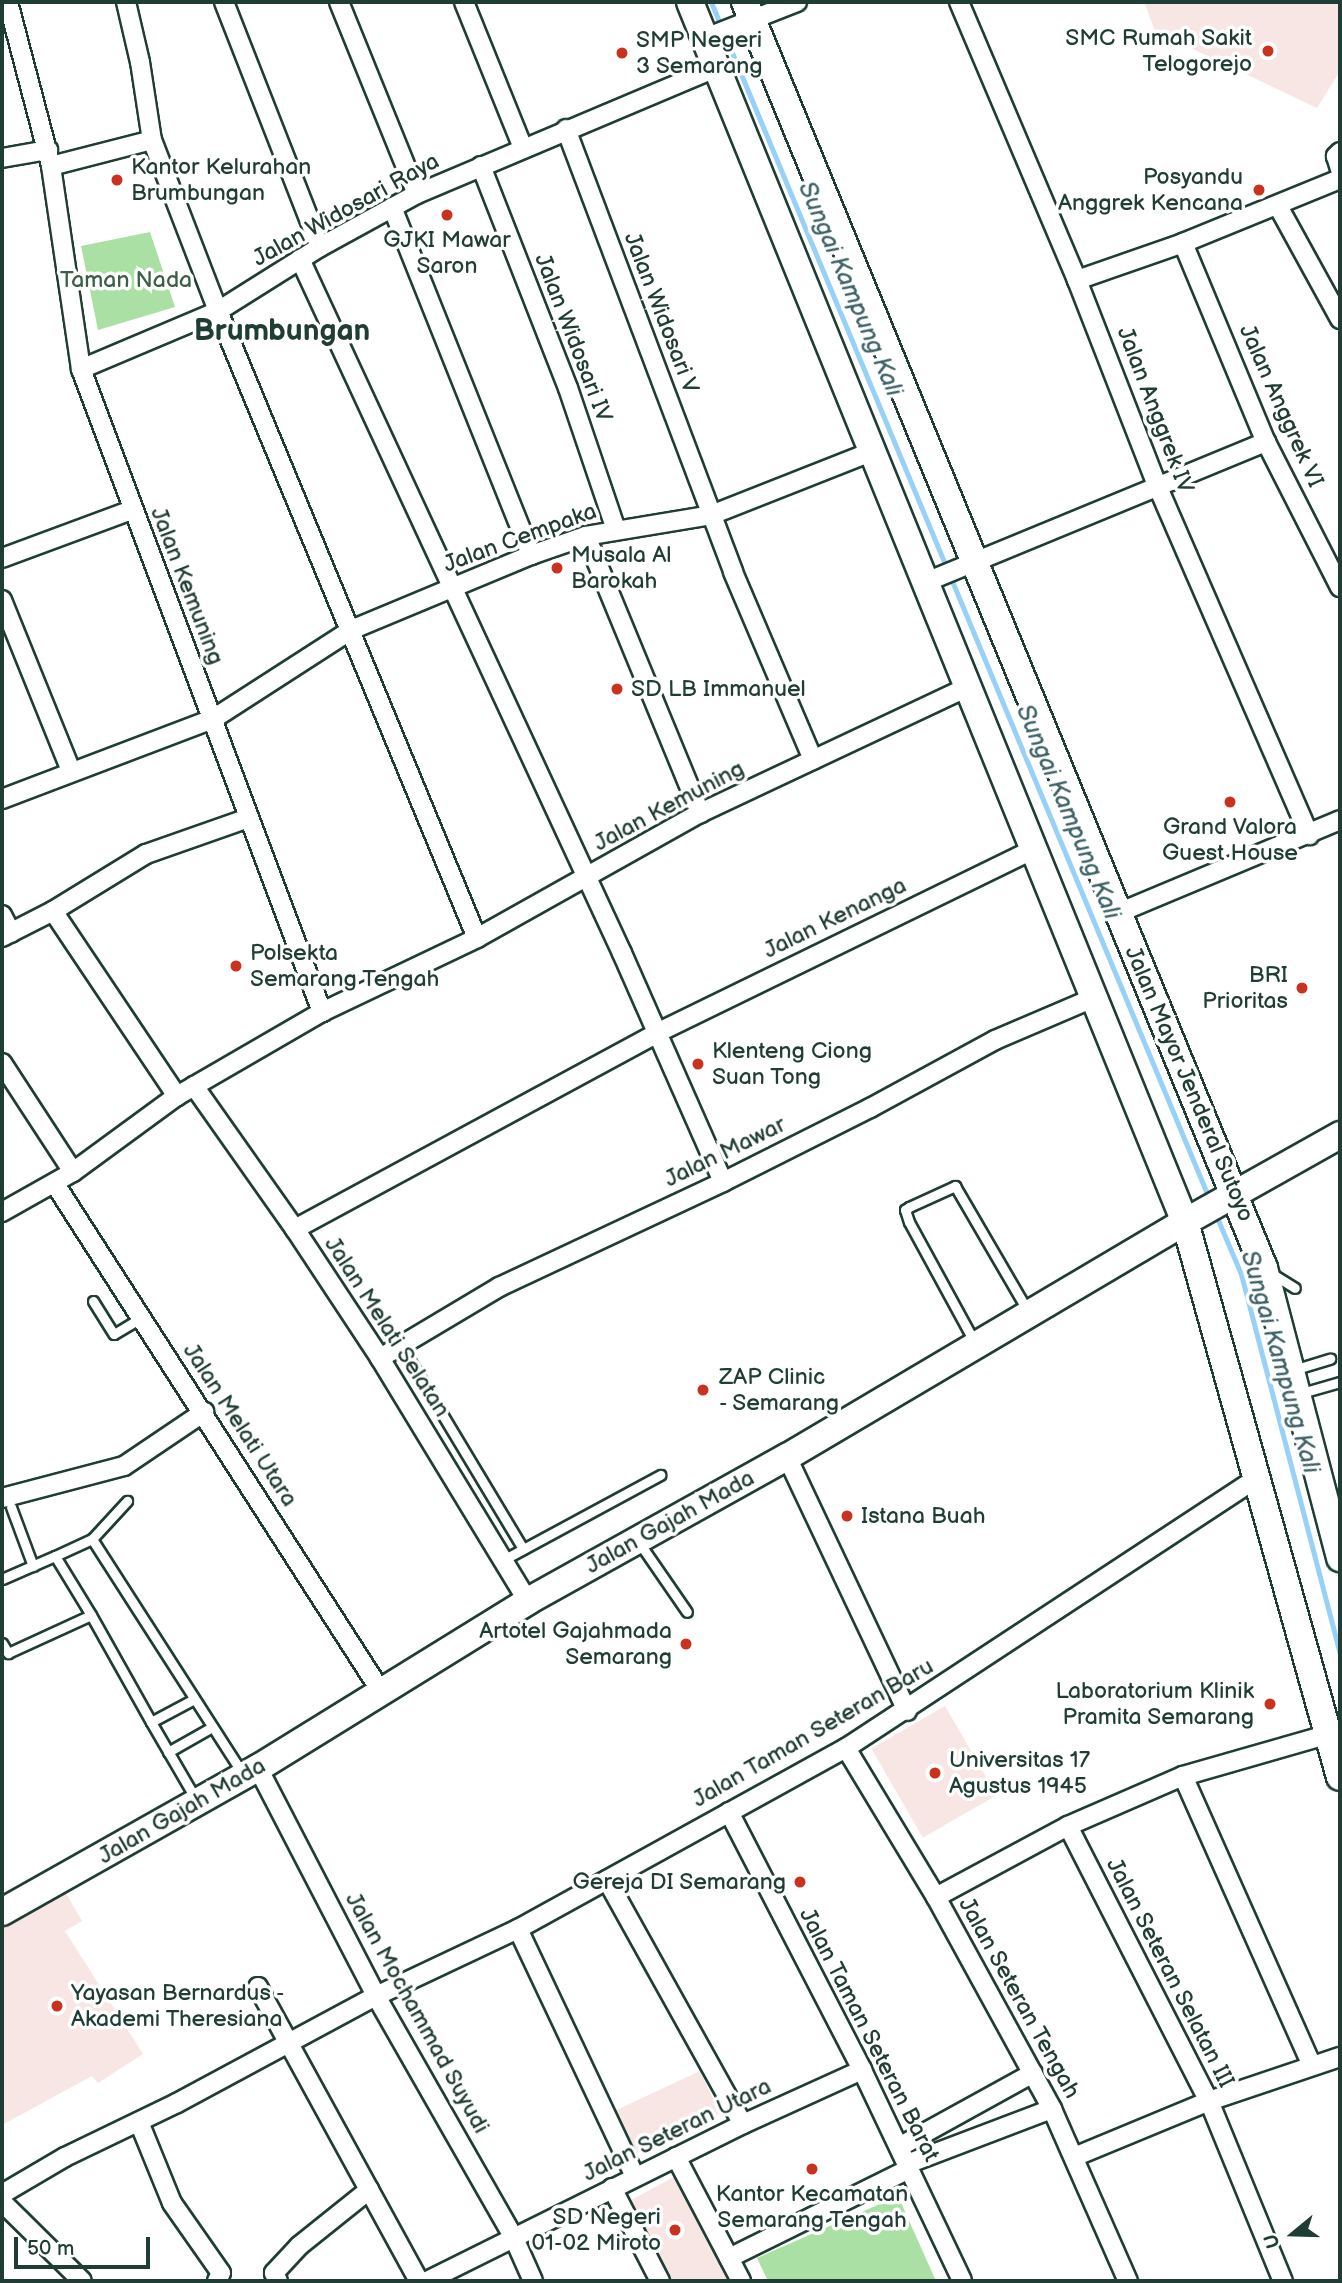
<!DOCTYPE html>
<html>
<head>
<meta charset="utf-8">
<style>
  body { margin:0 }
  #map { position:relative; width:1342px; height:2283px; overflow:hidden; background:#fff; font-family:"Balsamiq Sans",sans-serif }
  div>[style] { position:absolute }
  [style*='--x'] { left:calc(var(--x)*1px); top:calc(var(--y)*1px); width:calc(var(--w)*1px); rotate:calc(var(--a)*1deg) }
  .built>* { inset:0; background:#f8e6e4; transform-origin:0 0 }
  .green>* { inset:0; background:#aae0a3 }
  .stream>* { height:5px; margin:-2.5px; padding:0 2.5px; transform-origin:2.5px; border-radius:2.5px; background:#97d1f7 }
  .roads { filter:drop-shadow(2px 0 #1f3d34) drop-shadow(-2px 0 #1f3d34) drop-shadow(0 2px #1f3d34) drop-shadow(0 -2px #1f3d34) }
  .service>* { height:9px; margin:-4.5px; padding:0 4.5px; transform-origin:4.5px; border-radius:4.5px; background:#fff }
  .minor>* { height:18px; margin:-9px; padding:0 9px; transform-origin:9px; border-radius:9px; background:#fff }
  .secondary>* { height:26px; margin:-13px; padding:0 13px; transform-origin:13px; border-radius:13px; background:#fff }
  .dots>* { width:19px; height:19px; translate:-50% -50%; box-sizing:border-box; border:4px solid #fff; border-radius:50% }
  span { translate:-50% -50%; white-space:nowrap; text-align:center; line-height:1.15; -webkit-text-stroke:7px #fff; paint-order:stroke }
  .poi-label { font-size:23px; color:#1f3d34 }
  .right { translate:-100% -50%; text-align:right }
  .left { translate:0 -50%; text-align:left }
  .street-label { font-size:23px; color:#1f3d34 }
  .park-label { font-size:23px; color:#3b5e4a }
  .water-label { font-size:24px; color:#3d6265; font-style:italic }
  .district-label { font-size:30px; color:#1f3d34; font-weight:700 }
  .frame { position:absolute; inset:0; border:4px solid #1f3d34; pointer-events:none }
  .north { position:absolute; left:1258px; top:2199px; width:70px; height:70px; -webkit-text-stroke:5px #fff; paint-order:stroke; rotate:251deg; font-size:19px; font-weight:700; line-height:28px; text-align:center; color:#1f3d34 }
  .north::after { content:''; display:block; margin:auto; width:24px; height:32px; background:#1f3d34; clip-path:polygon(50% 0,100% 100%,50% 72%,0 100%) }
  .scale { position:absolute; left:14px; top:2237px; width:136px; height:32px; box-sizing:border-box; border:4px solid #1f3d34; border-top:0; padding-left:9px; font-size:21px; line-height:24px; white-space:nowrap; color:#1f3d34; -webkit-text-stroke:5px #fff; paint-order:stroke }
</style>
</head>
<body>
<div id="map">
  <div class="built">
    <i style="clip-path:polygon(1144px 2px,1340px 2px,1340px 71px,1317px 108px,1155px 31px)"></i>
    <i style="left:945px;top:1706px;width:103px;height:85px;rotate:60deg"></i>
    <i style="clip-path:polygon(63px 1888px,82px 1921px,65px 1931px,143px 2054px,98px 2083px,92px 2076px,2px 2125px,2px 1924px)"></i>
    <i style="left:700px;top:2071px;width:47px;height:97px;rotate:65deg"></i>
    <i style="clip-path:polygon(681px 2173px,738px 2281px,664px 2281px,624px 2204px)"></i>
  </div>
  <div class="green">
    <i style="clip-path:polygon(150px 232px,175px 307px,98px 330px,81px 246px)"></i>
    <i style="clip-path:polygon(898px 2196px,936px 2281px,768px 2281px,757px 2258px)"></i>
  </div>
  <div class="stream">
    <i style="--x:711;--y:2;--w:1299;--a:67.4"></i>
    <i style="--x:1215;--y:1213;--w:66;--a:66.9"></i>
    <i style="--x:1241;--y:1274;--w:393;--a:75.4"></i>
  </div>
  <div class="roads">
    <div class="service">
      <i style="--x:1271;--y:1273;--w:28;--a:32"></i>
      <i style="--x:93;--y:1301;--w:39;--a:58"></i>
      <i style="--x:114;--y:1334;--w:31;--a:-31"></i>
      <i style="--x:975;--y:1343;--w:138;--a:-118.6"></i>
      <i style="--x:909;--y:1222;--w:13;--a:-108"></i>
      <i style="--x:905;--y:1210;--w:5;--a:-37"></i>
      <i style="--x:909;--y:1207;--w:51;--a:-24.5"></i>
      <i style="--x:955;--y:1186;--w:147;--a:59.8"></i>
      <i style="--x:400;--y:1344;--w:239;--a:59"></i>
      <i style="--x:1293;--y:1370;--w:39;--a:-17"></i>
      <i style="--x:1298;--y:1394;--w:44;--a:-15.9"></i>
      <i style="--x:11;--y:1507;--w:63;--a:69.6"></i>
      <i style="--x:92;--y:1539;--w:278;--a:57.3"></i>
      <i style="--x:638;--y:1541;--w:86;--a:55.4"></i>
      <i style="--x:55;--y:1556;--w:41;--a:-24.7"></i>
      <i style="--x:92;--y:1539;--w:52;--a:-47.4"></i>
      <i style="--x:503;--y:1560;--w:179;--a:-28.4"></i>
      <i style="--x:2;--y:1579;--w:58;--a:-23.5"></i>
      <i style="--x:55;--y:1556;--w:69;--a:58.6"></i>
      <i style="--x:2;--y:1643;--w:12;--a:59"></i>
      <i style="--x:8;--y:1653;--w:91;--a:-24.6"></i>
      <i style="--x:91;--y:1615;--w:123;--a:60.7"></i>
      <i style="--x:151;--y:1722;--w:49;--a:-28.1"></i>
      <i style="--x:151;--y:1722;--w:91;--a:59.8"></i>
      <i style="--x:168;--y:1752;--w:51;--a:-29.6"></i>
    </div>
    <div class="minor">
      <i style="--x:8;--y:2;--w:170;--a:75.3"></i>
      <i style="--x:51;--y:166;--w:205;--a:81.6"></i>
      <i style="--x:81;--y:369;--w:687;--a:69.45"></i>
      <i style="--x:126;--y:2;--w:62;--a:76.9"></i>
      <i style="--x:140;--y:62;--w:79;--a:81.3"></i>
      <i style="--x:152;--y:140;--w:183;--a:68.9"></i>
      <i style="--x:218;--y:311;--w:678;--a:67.56"></i>
      <i style="--x:224;--y:2;--w:263;--a:68.6"></i>
      <i style="--x:339;--y:2;--w:207;--a:67.9"></i>
      <i style="--x:464;--y:2;--w:157;--a:68"></i>
      <i style="--x:959;--y:2;--w:302;--a:67"></i>
      <i style="--x:1077;--y:280;--w:220;--a:68.7"></i>
      <i style="--x:1157;--y:485;--w:382;--a:66.5"></i>
      <i style="--x:705;--y:38;--w:99;--a:-21.4"></i>
      <i style="--x:566;--y:129;--w:473;--a:69.3"></i>
      <i style="--x:733;--y:572;--w:204;--a:66.9"></i>
      <i style="--x:1340;--y:152;--w:6;--a:135"></i>
      <i style="--x:1336;--y:156;--w:14;--a:73"></i>
      <i style="--x:2;--y:158;--w:47;--a:-9.9"></i>
      <i style="--x:51;--y:166;--w:104;--a:-14.4"></i>
      <i style="--x:481;--y:166;--w:238;--a:68.6"></i>
      <i style="--x:568;--y:388;--w:150;--a:71.3"></i>
      <i style="--x:1278;--y:206;--w:129;--a:61.2"></i>
      <i style="--x:392;--y:207;--w:375;--a:68.2"></i>
      <i style="--x:1183;--y:243;--w:216;--a:67.4"></i>
      <i style="--x:1266;--y:442;--w:163;--a:63"></i>
      <i style="--x:300;--y:259;--w:765;--a:65.11"></i>
      <i style="--x:622;--y:953;--w:250;--a:66.2"></i>
      <i style="--x:1077;--y:280;--w:112;--a:-19.2"></i>
      <i style="--x:1183;--y:243;--w:170;--a:-22.2"></i>
      <i style="--x:81;--y:369;--w:149;--a:-22.9"></i>
      <i style="--x:218;--y:311;--w:120;--a:-32.1"></i>
      <i style="--x:320;--y:247;--w:111;--a:-28.7"></i>
      <i style="--x:417;--y:194;--w:324;--a:-22.9"></i>
      <i style="--x:586;--y:536;--w:300;--a:67.6"></i>
      <i style="--x:2;--y:558;--w:139;--a:-20.3"></i>
      <i style="--x:926;--y:582;--w:368;--a:-22.4"></i>
      <i style="--x:2;--y:600;--w:184;--a:68"></i>
      <i style="--x:2;--y:799;--w:226;--a:-20.8"></i>
      <i style="--x:213;--y:719;--w:164;--a:-32.8"></i>
      <i style="--x:351;--y:630;--w:195;--a:-22.6"></i>
      <i style="--x:531;--y:555;--w:58;--a:-19.1"></i>
      <i style="--x:586;--y:536;--w:127;--a:-9.5"></i>
      <i style="--x:711;--y:515;--w:172;--a:-21.5"></i>
      <i style="--x:53;--y:911;--w:223;--a:56.2"></i>
      <i style="--x:1118;--y:913;--w:241;--a:-22.7"></i>
      <i style="--x:2;--y:915;--w:20;--a:63"></i>
      <i style="--x:2;--y:937;--w:57;--a:-27"></i>
      <i style="--x:53;--y:911;--w:109;--a:-31.5"></i>
      <i style="--x:146;--y:854;--w:108;--a:-19.4"></i>
      <i style="--x:2;--y:1063;--w:130;--a:56.9"></i>
      <i style="--x:194;--y:1086;--w:175;--a:54.8"></i>
      <i style="--x:295;--y:1229;--w:154;--a:56.6"></i>
      <i style="--x:380;--y:1358;--w:285;--a:58.7"></i>
      <i style="--x:55;--y:1184;--w:605;--a:57.28"></i>
      <i style="--x:2;--y:1212;--w:81;--a:-29.4"></i>
      <i style="--x:73;--y:1172;--w:129;--a:-36.2"></i>
      <i style="--x:177;--y:1096;--w:168;--a:-30.1"></i>
      <i style="--x:322;--y:1012;--w:172;--a:-25.5"></i>
      <i style="--x:477;--y:938;--w:256;--a:-29.3"></i>
      <i style="--x:700;--y:813;--w:296;--a:-25.2"></i>
      <i style="--x:295;--y:1229;--w:412;--a:-28.4"></i>
      <i style="--x:657;--y:1033;--w:420;--a:-26"></i>
      <i style="--x:380;--y:1358;--w:139;--a:-30.8"></i>
      <i style="--x:499;--y:1287;--w:247;--a:-25.1"></i>
      <i style="--x:723;--y:1182;--w:165;--a:-26.7"></i>
      <i style="--x:870;--y:1108;--w:142;--a:-28.5"></i>
      <i style="--x:995;--y:1040;--w:110;--a:-23.1"></i>
      <i style="--x:787;--y:1457;--w:281;--a:64.7"></i>
      <i style="--x:2;--y:1498;--w:126;--a:-14.7"></i>
      <i style="--x:124;--y:1466;--w:97;--a:-34"></i>
      <i style="--x:846;--y:1748;--w:174;--a:58.9"></i>
      <i style="--x:936;--y:1897;--w:242;--a:61.3"></i>
      <i style="--x:1052;--y:2109;--w:188;--a:66.2"></i>
      <i style="--x:258;--y:1768;--w:257;--a:62.6"></i>
      <i style="--x:376;--y:1996;--w:276;--a:60.3"></i>
      <i style="--x:513;--y:2236;--w:49;--a:66"></i>
      <i style="--x:1183;--y:1776;--w:317;--a:66"></i>
      <i style="--x:729;--y:1812;--w:290;--a:62.7"></i>
      <i style="--x:862;--y:2070;--w:233;--a:64.6"></i>
      <i style="--x:1068;--y:1826;--w:309;--a:62.9"></i>
      <i style="--x:1209;--y:2101;--w:195;--a:67.7"></i>
      <i style="--x:607;--y:1880;--w:279;--a:60.9"></i>
      <i style="--x:936;--y:1897;--w:150;--a:-28.3"></i>
      <i style="--x:1068;--y:1826;--w:125;--a:-23.5"></i>
      <i style="--x:1183;--y:1776;--w:152;--a:-16"></i>
      <i style="--x:518;--y:1929;--w:274;--a:64.7"></i>
      <i style="--x:258;--y:1987;--w:335;--a:61.3"></i>
      <i style="--x:139;--y:2122;--w:87;--a:67.8"></i>
      <i style="--x:172;--y:2203;--w:85;--a:55"></i>
      <i style="--x:221;--y:2273;--w:9;--a:117"></i>
      <i style="--x:899;--y:2147;--w:153;--a:-28.9"></i>
      <i style="--x:676;--y:2157;--w:140;--a:62.3"></i>
      <i style="--x:1074;--y:2157;--w:146;--a:-22.5"></i>
      <i style="--x:1209;--y:2101;--w:138;--a:-18.6"></i>
      <i style="--x:907;--y:2164;--w:155;--a:-20.8"></i>
      <i style="--x:612;--y:2188;--w:105;--a:62.7"></i>
      <i style="--x:2;--y:2194;--w:73;--a:-30.4"></i>
      <i style="--x:65;--y:2157;--w:124;--a:-25.7"></i>
      <i style="--x:177;--y:2103;--w:226;--a:-28.3"></i>
      <i style="--x:376;--y:1996;--w:157;--a:-25.3"></i>
      <i style="--x:518;--y:1929;--w:375;--a:-28.9"></i>
      <i style="--x:846;--y:1748;--w:490;--a:-33.3"></i>
      <i style="--x:2;--y:2202;--w:112;--a:44.6"></i>
      <i style="--x:729;--y:2258;--w:201;--a:-26.3"></i>
      <i style="--x:278;--y:2281;--w:9;--a:-117"></i>
      <i style="--x:274;--y:2273;--w:37;--a:-47"></i>
      <i style="--x:299;--y:2246;--w:90;--a:-38.7"></i>
      <i style="--x:427;--y:2281;--w:353;--a:-26.4"></i>
      <i style="--x:743;--y:2124;--w:131;--a:-24.4"></i>
    </div>
    <div class="secondary">
      <i style="--x:690;--y:2;--w:1317;--a:67.92"></i>
      <i style="--x:1185;--y:1222;--w:576;--a:74.4"></i>
      <i style="--x:745;--y:2;--w:1368;--a:67.71"></i>
      <i style="--x:1264;--y:1268;--w:300;--a:75.3"></i>
      <i style="--x:2;--y:1912;--w:294;--a:-29.4"></i>
      <i style="--x:258;--y:1768;--w:317;--a:-31.7"></i>
      <i style="--x:528;--y:1601;--w:296;--a:-29.1"></i>
      <i style="--x:787;--y:1457;--w:462;--a:-30.6"></i>
      <i style="--x:1185;--y:1222;--w:178;--a:-29.3"></i>
    </div>
  </div>
  <div class="dots">
    <i style="left:1268px;top:51px;background:#c8321e"></i>
    <i style="left:622px;top:53px;background:#c8321e"></i>
    <i style="left:117px;top:180px;background:#c8321e"></i>
    <i style="left:1259px;top:190px;background:#c8321e"></i>
    <i style="left:447px;top:215px;background:#c8321e"></i>
    <i style="left:557px;top:568px;background:#c8321e"></i>
    <i style="left:617px;top:689px;background:#c8321e"></i>
    <i style="left:1230px;top:802px;background:#c8321e"></i>
    <i style="left:236px;top:966px;background:#c8321e"></i>
    <i style="left:1302px;top:988px;background:#c8321e"></i>
    <i style="left:698px;top:1064px;background:#c8321e"></i>
    <i style="left:703px;top:1390px;background:#c8321e"></i>
    <i style="left:847px;top:1516px;background:#c8321e"></i>
    <i style="left:686px;top:1644px;background:#c8321e"></i>
    <i style="left:1270px;top:1704px;background:#c8321e"></i>
    <i style="left:935px;top:1773px;background:#c8321e"></i>
    <i style="left:800px;top:1882px;background:#c8321e"></i>
    <i style="left:57px;top:2006px;background:#c8321e"></i>
    <i style="left:812px;top:2169px;background:#c8321e"></i>
    <i style="left:675px;top:2230px;background:#c8321e"></i>
  </div>
  <div class="poi-label">
    <span class="right" style="left:1252px;top:51px">SMC Rumah Sakit<br>Telogorejo</span>
    <span class="left" style="left:636px;top:53px">SMP Negeri<br>3 Semarang</span>
    <span class="left" style="left:131px;top:180px">Kantor Kelurahan<br>Brumbungan</span>
    <span class="right" style="left:1243px;top:190px">Posyandu<br>Anggrek Kencana</span>
    <span style="left:447px;top:253px">GJKI Mawar<br>Saron</span>
    <span class="left" style="left:571px;top:568px">Musala Al<br>Barokah</span>
    <span class="left" style="left:631px;top:689px">SD LB Immanuel</span>
    <span style="left:1230px;top:840px">Grand Valora<br>Guest House</span>
    <span class="left" style="left:250px;top:966px">Polsekta<br>Semarang Tengah</span>
    <span class="right" style="left:1288px;top:988px">BRI<br>Prioritas</span>
    <span class="left" style="left:712px;top:1064px">Klenteng Ciong<br>Suan Tong</span>
    <span class="left" style="left:719px;top:1390px">ZAP Clinic<br>- Semarang</span>
    <span class="left" style="left:861px;top:1516px">Istana Buah</span>
    <span class="right" style="left:672px;top:1644px">Artotel Gajahmada<br>Semarang</span>
    <span class="right" style="left:1254px;top:1704px">Laboratorium Klinik<br>Pramita Semarang</span>
    <span class="left" style="left:949px;top:1773px">Universitas 17<br>Agustus 1945</span>
    <span class="right" style="left:786px;top:1882px">Gereja DI Semarang</span>
    <span class="left" style="left:71px;top:2006px">Yayasan Bernardus -<br>Akademi Theresiana</span>
    <span style="left:812px;top:2207px">Kantor Kecamatan<br>Semarang Tengah</span>
    <span class="right" style="left:661px;top:2230px">SD Negeri<br>01-02 Miroto</span>
  </div>
  <div class="street-label">
    <span style="left:346px;top:210px;rotate:-29deg">Jalan Widosari Raya</span>
    <span style="left:661px;top:313px;rotate:69deg">Jalan Widosari V</span>
    <span style="left:573px;top:338px;rotate:69deg">Jalan Widosari IV</span>
    <span style="left:1281px;top:406px;rotate:66deg">Jalan Anggrek VI</span>
    <span style="left:1155px;top:410px;rotate:69deg">Jalan Anggrek IV</span>
    <span style="left:520px;top:538px;rotate:-20deg">Jalan Cempaka</span>
    <span style="left:187px;top:586px;rotate:69deg">Jalan Kemuning</span>
    <span style="left:669px;top:806px;rotate:-28deg">Jalan Kemuning</span>
    <span style="left:835px;top:918px;rotate:-26deg">Jalan Kenanga</span>
    <span style="left:1189px;top:1084px;rotate:67deg">Jalan Mayor Jenderal Sutoyo</span>
    <span style="left:725px;top:1152px;rotate:-26deg">Jalan Mawar</span>
    <span style="left:387px;top:1327px;rotate:57deg">Jalan Melati Selatan</span>
    <span style="left:240px;top:1425px;rotate:57deg">Jalan Melati Utara</span>
    <span style="left:670px;top:1522px;rotate:-29deg">Jalan Gajah Mada</span>
    <span style="left:813px;top:1733px;rotate:-30deg">Jalan Taman Seteran Baru</span>
    <span style="left:182px;top:1811px;rotate:-30deg">Jalan Gajah Mada</span>
    <span style="left:1170px;top:1973px;rotate:63deg">Jalan Seteran Selatan III</span>
    <span style="left:1019px;top:1998px;rotate:61deg">Jalan Seteran Tengah</span>
    <span style="left:417px;top:2013px;rotate:61deg">Jalan Mochammad Suyudi</span>
    <span style="left:869px;top:2035px;rotate:63deg">Jalan Taman Seteran Barat</span>
    <span style="left:677px;top:2130px;rotate:-26deg">Jalan Seteran Utara</span>
  </div>
  <div class="park-label">
    <span style="left:126px;top:280px">Taman Nada</span>
  </div>
  <div class="water-label">
    <span style="left:850px;top:289px;rotate:67deg">Sungai Kampung Kali</span>
    <span style="left:1068px;top:812px;rotate:67deg">Sungai Kampung Kali</span>
    <span style="left:1280px;top:1362px;rotate:74deg">Sungai Kampung Kali</span>
  </div>
  <div class="district-label">
    <span style="left:282px;top:331px">Brumbungan</span>
  </div>
  <div class="frame"></div>
  <div class="north">U</div>
  <div class="scale">50 m</div>
</div>
</body>
</html>
